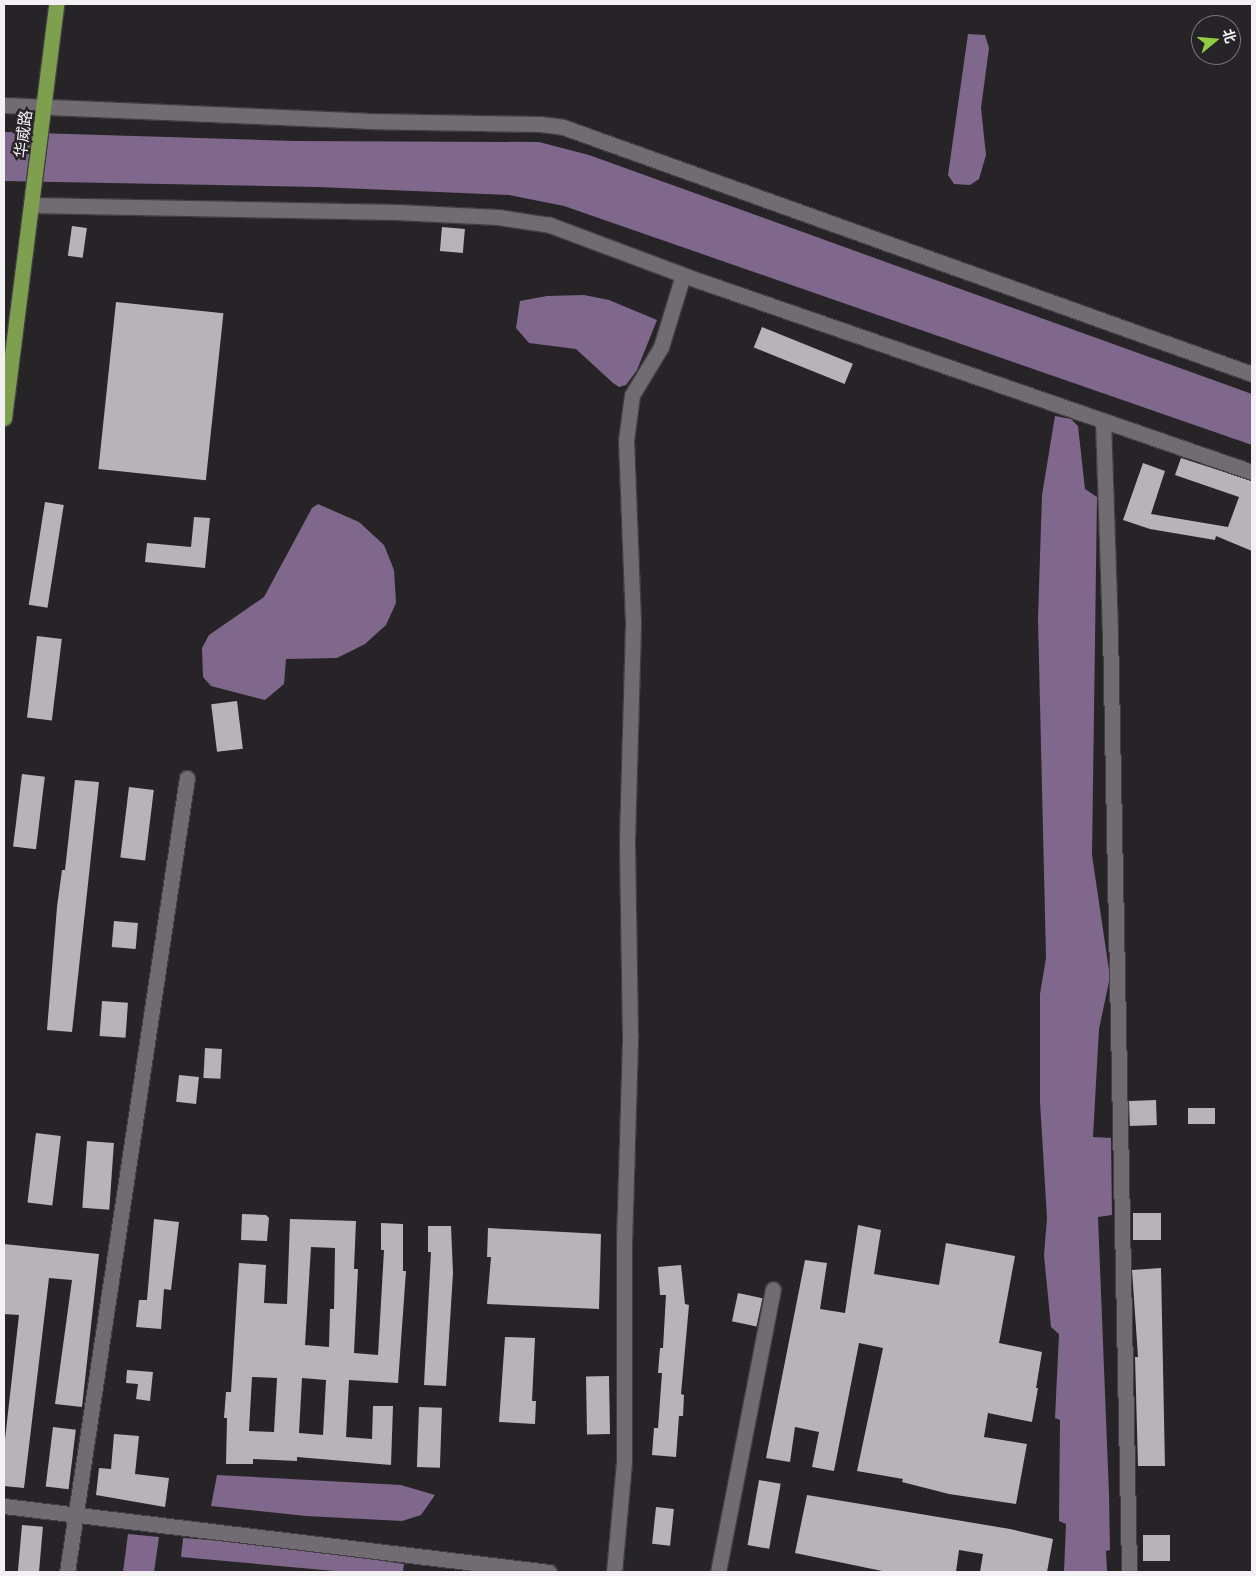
<!DOCTYPE html>
<html>
<head>
<meta charset="utf-8">
<style>
  body { margin:0 }
  #map { position:relative; width:1256px; height:1576px; overflow:hidden; background:#272428; font-family:"Exo 2","Noto Sans SC",sans-serif }
  div>[style] { position:absolute }
  [style*='--x'] { left:calc(var(--x)*1px); top:calc(var(--y)*1px); width:calc(var(--w)*1px); rotate:calc(var(--a)*1deg) }
  .water>* { inset:0; background:#80678c }
  .building>* { inset:0; background:#b7b3b9; transform-origin:0 0 }
  .roads { filter:drop-shadow(1px 0 #423f43) drop-shadow(-1px 0 #423f43) drop-shadow(0 1px #423f43) drop-shadow(0 -1px #423f43) }
  .minor>* { height:15px; margin:-7.5px; padding:0 7.5px; transform-origin:7.5px; border-radius:7.5px; background:#706c71 }
  .major>* { height:15px; margin:-7.5px; padding:0 7.5px; transform-origin:7.5px; border-radius:7.5px; background:#7d9f4e }
  span { translate:-50% -50%; white-space:nowrap; text-align:center; line-height:1.15; -webkit-text-stroke:5px #272428; paint-order:stroke }
  .street-label { font-size:16px; color:#f4f1f5 }
  .frame { position:absolute; inset:0; border:5px solid #f4f1f5; pointer-events:none }
  .north { position:absolute; left:1191px; top:15px; width:50px; height:50px; box-sizing:border-box; background:#272428; border:1px solid #79767a; border-radius:50%; rotate:73deg; font-size:14px; font-weight:700; line-height:20px; text-align:center; color:#f4f1f5 }
  .north::after { content:''; display:block; margin:auto; width:18px; height:22px; background:#8fcd42; clip-path:polygon(50% 0,100% 100%,50% 72%,0 100%) }
</style>
</head>
<body>
<div id="map">
  <div class="water">
    <i style="clip-path:polygon(968px 34px,985px 35px,989px 48px,981px 108px,986px 155px,979px 179px,970px 185px,954px 184px,948px 175px)"></i>
    <i style="clip-path:polygon(4px 132px,294px 141px,539px 142px,589px 155px,1252px 394px,1252px 445px,564px 206px,509px 195px,318px 187px,4px 181px)"></i>
    <i style="clip-path:polygon(584px 295px,609px 300px,657px 320px,637px 370px,626px 385px,619px 387px,613px 383px,576px 349px,529px 343px,516px 328px,520px 301px,547px 296px)"></i>
    <i style="clip-path:polygon(1055px 416px,1071px 419px,1078px 426px,1085px 489px,1097px 497px,1092px 855px,1110px 977px,1099px 1029px,1093px 1137px,1111px 1138px,1112px 1215px,1098px 1217px,1109px 1494px,1110px 1550px,1106px 1551px,1107px 1572px,1064px 1572px,1066px 1524px,1059px 1521px,1060px 1420px,1055px 1418px,1059px 1334px,1051px 1327px,1044px 1255px,1047px 1218px,1040px 1102px,1040px 994px,1046px 958px,1038px 618px,1042px 495px)"></i>
    <i style="clip-path:polygon(318px 504px,359px 522px,384px 545px,394px 570px,396px 603px,386px 625px,365px 644px,337px 658px,286px 659px,284px 684px,265px 700px,211px 686px,203px 677px,202px 648px,209px 635px,264px 597px,312px 508px)"></i>
    <i style="clip-path:polygon(217px 1475px,401px 1485px,435px 1495px,421px 1515px,402px 1521px,306px 1516px,211px 1506px)"></i>
    <i style="clip-path:polygon(128px 1534px,159px 1537px,154px 1572px,123px 1572px)"></i>
    <i style="clip-path:polygon(183px 1538px,274px 1545px,404px 1564px,403px 1572px,346px 1572px,181px 1557px)"></i>
  </div>
  <div class="building">
    <i style="left:72px;top:226px;width:15px;height:30px;rotate:8deg"></i>
    <i style="left:442px;top:227px;width:23px;height:24px;rotate:5deg"></i>
    <i style="left:116px;top:302px;width:108px;height:168px;rotate:6deg"></i>
    <i style="left:762px;top:327px;width:98px;height:22px;rotate:22deg"></i>
    <i style="clip-path:polygon(1181px 458px,1252px 481px,1252px 551px,1216px 536px,1215px 540px,1150px 529px,1123px 520px,1143px 463px,1165px 471px,1151px 514px,1228px 527px,1239px 497px,1175px 475px)"></i>
    <i style="left:45px;top:502px;width:19px;height:104px;rotate:9deg"></i>
    <i style="clip-path:polygon(194px 517px,210px 518px,205px 568px,145px 562px,147px 543px,191px 547px)"></i>
    <i style="left:37px;top:636px;width:25px;height:82px;rotate:7deg"></i>
    <i style="left:237px;top:701px;width:48px;height:26px;rotate:83deg"></i>
    <i style="left:22px;top:774px;width:23px;height:73px;rotate:7deg"></i>
    <i style="clip-path:polygon(75px 780px,99px 782px,72px 1032px,47px 1030px,57px 907px,62px 870px,65px 870px)"></i>
    <i style="left:129px;top:787px;width:25px;height:71px;rotate:7deg"></i>
    <i style="left:114px;top:921px;width:24px;height:26px;rotate:5deg"></i>
    <i style="left:102px;top:1001px;width:26px;height:35px;rotate:4deg"></i>
    <i style="left:205px;top:1048px;width:17px;height:30px;rotate:3deg"></i>
    <i style="left:179px;top:1075px;width:20px;height:27px;rotate:6deg"></i>
    <i style="left:1156px;top:1100px;width:25px;height:27px;rotate:88deg"></i>
    <i style="left:1188px;top:1108px;width:27px;height:16px"></i>
    <i style="left:36px;top:1133px;width:25px;height:70px;rotate:7deg"></i>
    <i style="left:87px;top:1141px;width:27px;height:67px;rotate:4deg"></i>
    <i style="left:1161px;top:1213px;width:27px;height:28px;rotate:90deg"></i>
    <i style="clip-path:polygon(242px 1214px,266px 1215px,269px 1218px,267px 1241px,241px 1240px)"></i>
    <i style="clip-path:polygon(154px 1219px,179px 1222px,171px 1290px,164px 1289px,161px 1329px,136px 1327px,139px 1300px,147px 1300px)"></i>
    <i style="clip-path:polygon(evenodd,290px 1219px,356px 1221px,354px 1269px,358px 1269px,354px 1353px,378px 1355px,384px 1250px,381px 1250px,381px 1223px,403px 1224px,403px 1271px,406px 1271px,398px 1383px,349px 1380px,346px 1437px,372px 1439px,373px 1406px,393px 1406px,391px 1465px,297px 1457px,297px 1461px,253px 1459px,253px 1464px,226px 1464px,227px 1418px,224px 1418px,226px 1392px,231px 1392px,239px 1263px,266px 1265px,264px 1303px,287px 1304px,290px 1219px,311px 1247px,335px 1248px,334px 1309px,330px 1309px,329px 1347px,305px 1345px,311px 1247px,290px 1219px,252px 1377px,277px 1378px,274px 1432px,249px 1431px,252px 1377px,290px 1219px,302px 1378px,326px 1380px,323px 1435px,299px 1433px,302px 1378px)"></i>
    <i style="clip-path:polygon(858px 1225px,881px 1230px,874px 1274px,939px 1285px,946px 1243px,1015px 1256px,999px 1343px,1042px 1352px,1036px 1388px,1038px 1388px,1032px 1422px,988px 1413px,984px 1437px,1027px 1444px,1016px 1504px,949px 1494px,902px 1482px,903px 1479px,857px 1471px,883px 1348px,859px 1343px,834px 1471px,812px 1467px,819px 1432px,795px 1427px,790px 1462px,766px 1458px,805px 1260px,827px 1263px,820px 1309px,845px 1313px)"></i>
    <i style="clip-path:polygon(428px 1226px,451px 1226px,453px 1273px,446px 1386px,424px 1385px,431px 1252px,428px 1252px)"></i>
    <i style="clip-path:polygon(488px 1228px,601px 1234px,599px 1309px,487px 1304px,491px 1257px,487px 1257px)"></i>
    <i style="clip-path:polygon(4px 1244px,99px 1254px,82px 1407px,55px 1404px,72px 1280px,49px 1278px,24px 1488px,4px 1486px,4px 1448px,19px 1315px,4px 1314px)"></i>
    <i style="clip-path:polygon(681px 1265px,685px 1304px,689px 1305px,681px 1394px,684px 1395px,683px 1416px,679px 1416px,676px 1457px,652px 1455px,654px 1428px,658px 1428px,662px 1373px,658px 1373px,660px 1348px,663px 1348px,666px 1295px,660px 1295px,658px 1267px)"></i>
    <i style="clip-path:polygon(1161px 1268px,1165px 1466px,1138px 1466px,1135px 1357px,1138px 1357px,1132px 1270px)"></i>
    <i style="left:738px;top:1293px;width:25px;height:29px;rotate:12deg"></i>
    <i style="clip-path:polygon(505px 1337px,535px 1338px,532px 1401px,536px 1401px,535px 1424px,499px 1422px)"></i>
    <i style="clip-path:polygon(127px 1370px,153px 1372px,150px 1401px,136px 1399px,138px 1384px,126px 1383px)"></i>
    <i style="left:609px;top:1376px;width:58px;height:23px;rotate:89deg"></i>
    <i style="left:419px;top:1407px;width:23px;height:60px;rotate:2deg"></i>
    <i style="left:53px;top:1427px;width:23px;height:60px;rotate:7deg"></i>
    <i style="clip-path:polygon(114px 1434px,139px 1436px,135px 1474px,169px 1478px,165px 1507px,96px 1495px,99px 1468px,111px 1469px)"></i>
    <i style="left:759px;top:1480px;width:22px;height:66px;rotate:10deg"></i>
    <i style="clip-path:polygon(807px 1495px,1010px 1529px,1053px 1539px,1047px 1572px,980px 1572px,983px 1554px,959px 1550px,956px 1572px,887px 1572px,795px 1553px)"></i>
    <i style="left:656px;top:1507px;width:18px;height:37px;rotate:6deg"></i>
    <i style="left:22px;top:1525px;width:21px;height:47px;rotate:5deg"></i>
    <i style="left:1143px;top:1535px;width:27px;height:26px"></i>
  </div>
  <div class="roads">
    <div class="minor">
      <i style="--x:4;--y:105;--w:363;--a:2.5"></i>
      <i style="--x:367;--y:121;--w:173;--a:1"></i>
      <i style="--x:540;--y:124;--w:23;--a:7"></i>
      <i style="--x:563;--y:127;--w:732;--a:19.72"></i>
      <i style="--x:31;--y:205;--w:366;--a:1.1"></i>
      <i style="--x:397;--y:212;--w:101;--a:2.8"></i>
      <i style="--x:498;--y:217;--w:53;--a:8.7"></i>
      <i style="--x:550;--y:225;--w:160;--a:20.5"></i>
      <i style="--x:700;--y:281;--w:584;--a:19.09"></i>
      <i style="--x:1103;--y:421;--w:209;--a:88.1"></i>
      <i style="--x:1110;--y:630;--w:942;--a:88.84"></i>
      <i style="--x:4;--y:1506;--w:549;--a:6.9"></i>
      <i style="--x:67;--y:1572;--w:803;--a:-81.41"></i>
      <i style="--x:614;--y:1572;--w:110;--a:-84.8"></i>
      <i style="--x:624;--y:1462;--w:219;--a:-90"></i>
      <i style="--x:624;--y:1243;--w:208;--a:-88.3"></i>
      <i style="--x:630;--y:1035;--w:195;--a:-90.9"></i>
      <i style="--x:627;--y:840;--w:218;--a:-88.4"></i>
      <i style="--x:633;--y:622;--w:182;--a:-92.2"></i>
      <i style="--x:626;--y:440;--w:45;--a:-82.4"></i>
      <i style="--x:632;--y:395;--w:56;--a:-58.9"></i>
      <i style="--x:661;--y:347;--w:75;--a:-73"></i>
      <i style="--x:718;--y:1572;--w:288;--a:-79"></i>
    </div>
    <div class="major">
      <i style="--x:4;--y:418;--w:417;--a:-82.8"></i>
    </div>
  </div>
  <div class="street-label">
    <span style="left:23px;top:134px;rotate:-83deg">华威路</span>
  </div>
  <div class="frame"></div>
  <div class="north">北</div>
</div>
</body>
</html>
